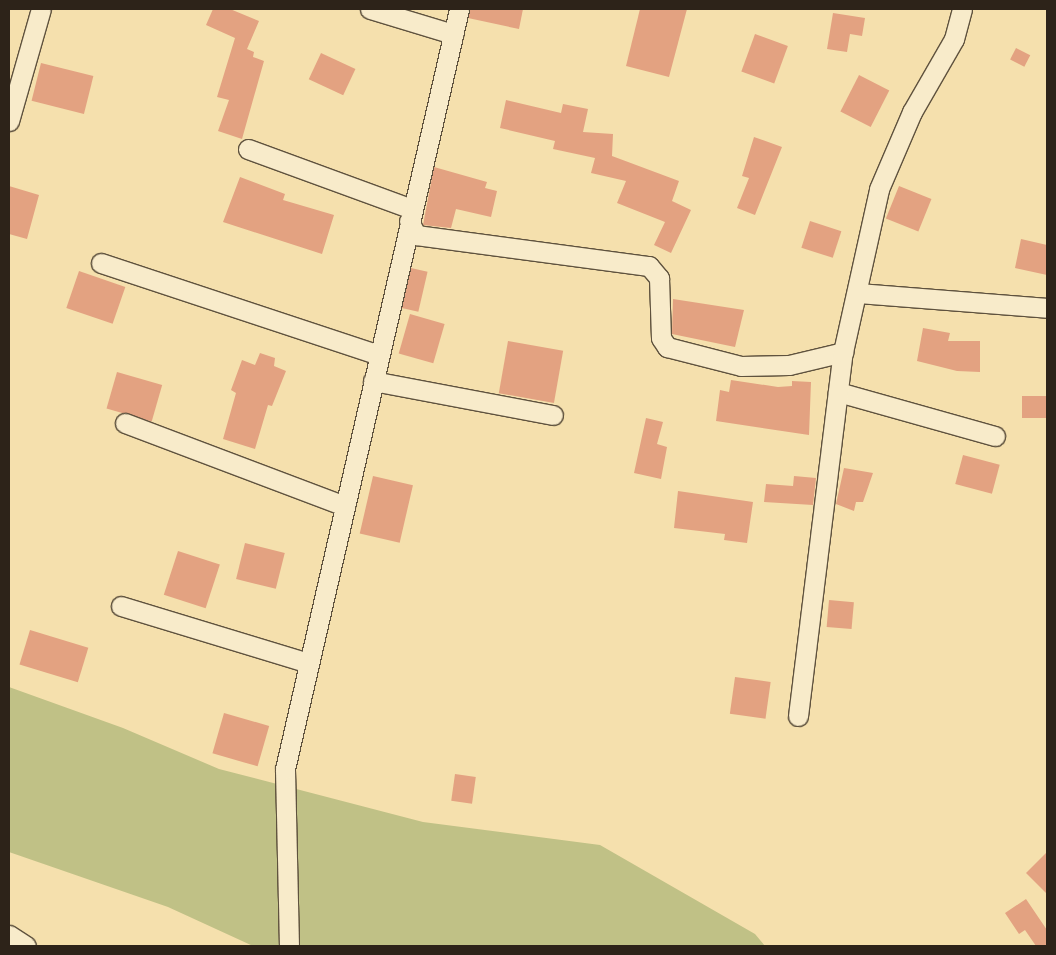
<!DOCTYPE html>
<html>
<head>
<meta charset="utf-8">
<style>
  body { margin:0 }
  #map { position:relative; width:1056px; height:955px; overflow:hidden; background:#f5e0ad; font-family:Alegreya,serif }
  div>[style] { position:absolute }
  [style*='--x'] { left:calc(var(--x)*1px); top:calc(var(--y)*1px); width:calc(var(--w)*1px); rotate:calc(var(--a)*1deg) }
  .green>* { inset:0; background:#c0c186 }
  .building>* { inset:0; background:#e3a281; transform-origin:0 0 }
  .roads { filter:drop-shadow(1px 0 #5f523e) drop-shadow(-1px 0 #5f523e) drop-shadow(0 1px #5f523e) drop-shadow(0 -1px #5f523e) }
  .minor>* { height:19px; margin:-9.5px; padding:0 9.5px; transform-origin:9.5px; border-radius:9.5px; background:#f8ebca }
  span { translate:-50% -50%; white-space:nowrap; text-align:center; line-height:1.15; -webkit-text-stroke:4px #f8ebca; paint-order:stroke }
  .frame { position:absolute; inset:0; border:10px solid #2d2319; pointer-events:none }
</style>
</head>
<body>
<div id="map">
  <div class="green">
    <i style="clip-path:polygon(9px 687px,123px 728px,219px 769px,423px 822px,600px 845px,755px 934px,765px 946px,253px 946px,168px 907px,9px 852px)"></i>
  </div>
  <div class="building">
    <i style="clip-path:polygon(213px 9px,230px 9px,259px 21px,247px 49px,254px 52px,253px 57px,264px 61px,242px 139px,218px 131px,229px 100px,217px 97px,235px 38px,206px 25px)"></i>
    <i style="clip-path:polygon(470px 9px,523px 9px,519px 29px,468px 18px)"></i>
    <i style="clip-path:polygon(640px 9px,687px 9px,669px 77px,626px 66px)"></i>
    <i style="clip-path:polygon(833px 13px,865px 18px,862px 36px,850px 34px,847px 52px,827px 49px)"></i>
    <i style="left:755px;top:34px;width:35px;height:40px;rotate:20deg"></i>
    <i style="left:1016px;top:48px;width:16px;height:13px;rotate:27deg"></i>
    <i style="left:321px;top:53px;width:38px;height:29px;rotate:25deg"></i>
    <i style="left:41px;top:63px;width:54px;height:39px;rotate:14deg"></i>
    <i style="left:859px;top:75px;width:34px;height:41px;rotate:27deg"></i>
    <i style="clip-path:polygon(506px 100px,561px 113px,563px 104px,588px 109px,583px 132px,613px 134px,612px 156px,679px 181px,672px 201px,691px 210px,671px 253px,654px 245px,665px 222px,617px 203px,626px 181px,591px 173px,595px 158px,553px 149px,555px 141px,500px 128px)"></i>
    <i style="clip-path:polygon(754px 137px,782px 147px,755px 215px,737px 208px,749px 178px,742px 176px)"></i>
    <i style="clip-path:polygon(434px 167px,487px 182px,485px 188px,497px 191px,491px 217px,456px 209px,451px 228px,423px 225px)"></i>
    <i style="clip-path:polygon(240px 177px,285px 194px,283px 200px,334px 215px,322px 254px,223px 222px)"></i>
    <i style="clip-path:polygon(9px 186px,39px 195px,27px 239px,9px 234px)"></i>
    <i style="left:899px;top:186px;width:35px;height:35px;rotate:22deg"></i>
    <i style="left:810px;top:221px;width:33px;height:28px;rotate:18deg"></i>
    <i style="clip-path:polygon(1021px 239px,1047px 245px,1047px 275px,1015px 268px)"></i>
    <i style="left:411px;top:268px;width:17px;height:41px;rotate:13deg"></i>
    <i style="left:79px;top:271px;width:49px;height:39px;rotate:19deg"></i>
    <i style="clip-path:polygon(673px 299px,744px 310px,735px 347px,672px 334px)"></i>
    <i style="left:410px;top:314px;width:36px;height:41px;rotate:16deg"></i>
    <i style="clip-path:polygon(923px 328px,950px 333px,948px 341px,980px 341px,980px 372px,957px 371px,917px 361px)"></i>
    <i style="left:508px;top:341px;width:56px;height:53px;rotate:10deg"></i>
    <i style="clip-path:polygon(260px 353px,275px 358px,274px 366px,286px 371px,272px 406px,268px 405px,255px 449px,223px 439px,236px 393px,231px 390px,242px 360px,255px 365px)"></i>
    <i style="left:117px;top:372px;width:47px;height:38px;rotate:16deg"></i>
    <i style="clip-path:polygon(731px 380px,778px 387px,792px 386px,792px 381px,811px 382px,809px 435px,716px 421px,720px 390px,729px 392px)"></i>
    <i style="left:1047px;top:396px;width:22px;height:25px;rotate:90deg"></i>
    <i style="clip-path:polygon(646px 418px,663px 422px,657px 444px,667px 447px,661px 479px,634px 473px)"></i>
    <i style="left:963px;top:455px;width:38px;height:30px;rotate:15deg"></i>
    <i style="clip-path:polygon(844px 468px,873px 473px,863px 502px,856px 502px,854px 511px,836px 504px)"></i>
    <i style="left:373px;top:476px;width:41px;height:59px;rotate:13deg"></i>
    <i style="clip-path:polygon(794px 476px,816px 478px,813px 505px,764px 502px,766px 484px,793px 486px)"></i>
    <i style="clip-path:polygon(678px 491px,753px 502px,747px 543px,724px 540px,725px 534px,674px 528px)"></i>
    <i style="left:245px;top:543px;width:41px;height:37px;rotate:14deg"></i>
    <i style="left:178px;top:551px;width:44px;height:46px;rotate:18deg"></i>
    <i style="left:829px;top:600px;width:25px;height:27px;rotate:5deg"></i>
    <i style="left:30px;top:630px;width:61px;height:36px;rotate:17deg"></i>
    <i style="left:735px;top:677px;width:36px;height:37px;rotate:8deg"></i>
    <i style="left:224px;top:713px;width:47px;height:42px;rotate:16deg"></i>
    <i style="left:455px;top:774px;width:21px;height:27px;rotate:8deg"></i>
    <i style="clip-path:polygon(1047px 852px,1047px 894px,1026px 873px)"></i>
    <i style="clip-path:polygon(1026px 899px,1047px 930px,1047px 946px,1036px 946px,1025px 930px,1019px 934px,1005px 913px)"></i>
  </div>
  <div class="roads">
    <div class="minor">
      <i style="--x:370;--y:9;--w:87;--a:16.8"></i>
      <i style="--x:9;--y:121;--w:116;--a:-74.1"></i>
      <i style="--x:248;--y:149;--w:175;--a:20.1"></i>
      <i style="--x:409;--y:221;--w:16;--a:63"></i>
      <i style="--x:416;--y:235;--w:235;--a:7.6"></i>
      <i style="--x:649;--y:266;--w:16;--a:50"></i>
      <i style="--x:659;--y:278;--w:60;--a:88.1"></i>
      <i style="--x:661;--y:338;--w:11;--a:56"></i>
      <i style="--x:667;--y:347;--w:76;--a:14.4"></i>
      <i style="--x:741;--y:366;--w:48;--a:-1.2"></i>
      <i style="--x:789;--y:365;--w:56;--a:-13.5"></i>
      <i style="--x:101;--y:263;--w:293;--a:18.3"></i>
      <i style="--x:858;--y:293;--w:190;--a:4.5"></i>
      <i style="--x:373;--y:381;--w:183;--a:10.7"></i>
      <i style="--x:838;--y:392;--w:163;--a:15.7"></i>
      <i style="--x:125;--y:423;--w:235;--a:20.7"></i>
      <i style="--x:121;--y:606;--w:196;--a:16.9"></i>
      <i style="--x:798;--y:716;--w:367;--a:-83"></i>
      <i style="--x:843;--y:352;--w:167;--a:-77.5"></i>
      <i style="--x:879;--y:189;--w:84;--a:-66.8"></i>
      <i style="--x:912;--y:112;--w:84;--a:-60.1"></i>
      <i style="--x:954;--y:39;--w:31;--a:-75"></i>
      <i style="--x:9;--y:935;--w:20;--a:33"></i>
      <i style="--x:289;--y:946;--w:177;--a:-91.3"></i>
      <i style="--x:285;--y:769;--w:780;--a:-77.1"></i>
    </div>
  </div>
  <div class="frame"></div>
</div>
</body>
</html>
